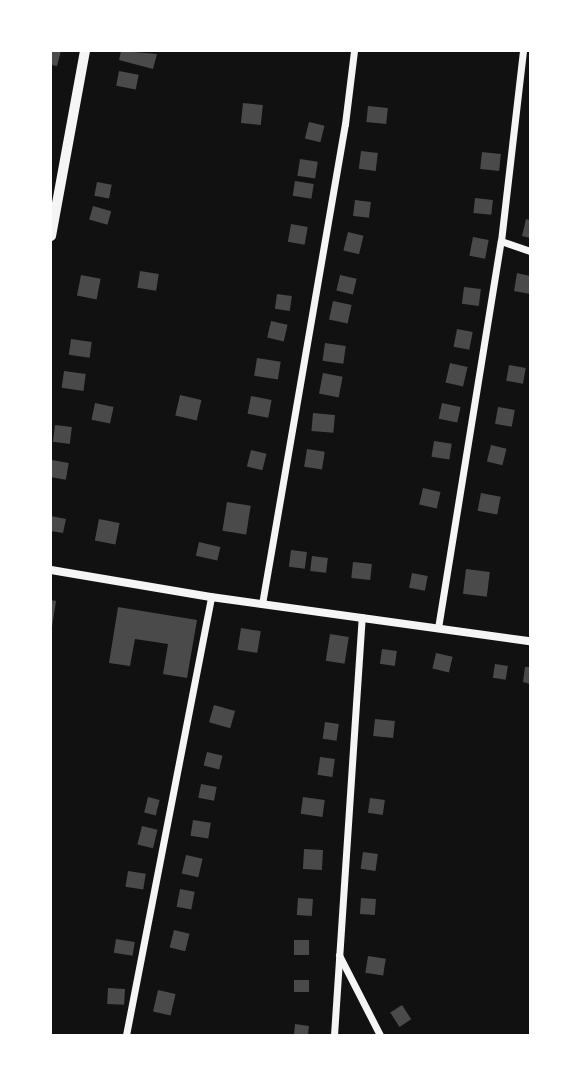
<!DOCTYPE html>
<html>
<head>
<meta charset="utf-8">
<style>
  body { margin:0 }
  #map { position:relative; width:581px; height:1086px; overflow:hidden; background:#111; font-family:Montserrat,sans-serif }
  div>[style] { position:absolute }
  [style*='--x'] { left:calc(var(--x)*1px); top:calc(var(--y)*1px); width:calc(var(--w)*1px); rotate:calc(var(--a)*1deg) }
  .building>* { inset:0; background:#4a4a4a; transform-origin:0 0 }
  .minor>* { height:7px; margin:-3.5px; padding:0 3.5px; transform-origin:3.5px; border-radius:3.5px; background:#f5f5f5 }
  .tertiary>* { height:8px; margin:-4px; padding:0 4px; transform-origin:4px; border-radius:4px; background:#f5f5f5 }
  .secondary>* { height:10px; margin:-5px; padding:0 5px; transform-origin:5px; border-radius:5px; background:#f5f5f5 }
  span { translate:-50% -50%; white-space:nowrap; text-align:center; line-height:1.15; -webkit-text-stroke:5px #fff; paint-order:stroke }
  .frame { position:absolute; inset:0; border:52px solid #fff; pointer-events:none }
</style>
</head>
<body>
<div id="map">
  <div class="building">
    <i style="clip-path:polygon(51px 51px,61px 51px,57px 66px,51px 65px)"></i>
    <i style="clip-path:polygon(121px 51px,157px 54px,153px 69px,119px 60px)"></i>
    <i style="left:119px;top:71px;width:20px;height:15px;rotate:11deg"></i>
    <i style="left:243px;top:103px;width:20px;height:20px;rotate:6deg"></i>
    <i style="left:368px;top:106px;width:20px;height:16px;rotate:6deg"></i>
    <i style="left:309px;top:122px;width:16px;height:17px;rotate:14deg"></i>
    <i style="left:361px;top:151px;width:17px;height:18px;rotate:7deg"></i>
    <i style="left:482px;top:152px;width:19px;height:17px;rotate:6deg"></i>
    <i style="left:300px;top:159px;width:18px;height:17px;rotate:9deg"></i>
    <i style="left:295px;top:181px;width:19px;height:15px;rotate:9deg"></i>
    <i style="left:97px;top:182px;width:15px;height:14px;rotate:11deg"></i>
    <i style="left:475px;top:198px;width:18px;height:15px;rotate:6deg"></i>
    <i style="left:355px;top:200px;width:16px;height:16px;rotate:7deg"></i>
    <i style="left:93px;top:206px;width:19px;height:14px;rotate:16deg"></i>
    <i style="clip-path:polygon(526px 219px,530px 220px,530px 238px,522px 236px)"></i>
    <i style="left:291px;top:224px;width:17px;height:18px;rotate:10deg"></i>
    <i style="left:348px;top:232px;width:16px;height:19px;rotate:14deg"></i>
    <i style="left:473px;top:237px;width:16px;height:19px;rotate:11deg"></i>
    <i style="left:140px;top:271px;width:19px;height:17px;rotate:9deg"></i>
    <i style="clip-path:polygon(517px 273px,530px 276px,530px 294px,514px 291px)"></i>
    <i style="left:81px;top:275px;width:20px;height:21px;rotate:11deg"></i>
    <i style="left:340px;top:275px;width:17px;height:16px;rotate:13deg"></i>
    <i style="left:464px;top:287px;width:17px;height:17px;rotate:7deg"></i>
    <i style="left:277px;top:294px;width:15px;height:15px;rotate:8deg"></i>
    <i style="left:333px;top:301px;width:19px;height:19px;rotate:12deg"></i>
    <i style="left:271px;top:321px;width:17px;height:17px;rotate:13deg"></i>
    <i style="left:457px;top:329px;width:16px;height:18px;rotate:11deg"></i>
    <i style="left:71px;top:339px;width:21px;height:16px;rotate:8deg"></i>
    <i style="left:325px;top:343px;width:21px;height:18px;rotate:8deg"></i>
    <i style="left:257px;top:358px;width:24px;height:18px;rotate:9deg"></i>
    <i style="left:450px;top:363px;width:18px;height:20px;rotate:13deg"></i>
    <i style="left:509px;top:365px;width:17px;height:16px;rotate:10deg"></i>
    <i style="left:64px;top:371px;width:22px;height:17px;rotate:8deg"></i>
    <i style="left:323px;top:373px;width:20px;height:21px;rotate:11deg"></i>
    <i style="left:180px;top:395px;width:22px;height:21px;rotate:13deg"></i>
    <i style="left:251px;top:396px;width:21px;height:18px;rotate:11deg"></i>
    <i style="left:95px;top:403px;width:19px;height:17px;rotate:12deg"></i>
    <i style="left:442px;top:403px;width:19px;height:16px;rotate:12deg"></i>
    <i style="left:498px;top:407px;width:17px;height:17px;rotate:10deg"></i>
    <i style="left:313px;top:413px;width:22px;height:18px;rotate:5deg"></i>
    <i style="left:55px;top:425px;width:17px;height:17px;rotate:7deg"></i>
    <i style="left:434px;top:441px;width:18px;height:16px;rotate:9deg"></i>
    <i style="left:491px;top:445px;width:16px;height:17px;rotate:14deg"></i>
    <i style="left:307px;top:449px;width:18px;height:18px;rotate:9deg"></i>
    <i style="left:251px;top:450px;width:16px;height:17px;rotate:14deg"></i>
    <i style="left:52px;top:460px;width:17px;height:17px;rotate:10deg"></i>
    <i style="left:423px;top:488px;width:18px;height:17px;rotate:13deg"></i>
    <i style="left:481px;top:493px;width:20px;height:18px;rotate:11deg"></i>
    <i style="left:227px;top:502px;width:24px;height:29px;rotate:9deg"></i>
    <i style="clip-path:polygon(51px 516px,66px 519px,63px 533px,51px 531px)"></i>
    <i style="left:99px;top:519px;width:21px;height:22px;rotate:11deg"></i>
    <i style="left:199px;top:542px;width:22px;height:14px;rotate:13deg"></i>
    <i style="left:291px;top:550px;width:16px;height:17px;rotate:7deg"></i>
    <i style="left:312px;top:556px;width:16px;height:15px;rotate:7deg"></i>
    <i style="left:353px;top:562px;width:19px;height:16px;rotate:6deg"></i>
    <i style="left:466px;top:569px;width:24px;height:25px;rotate:7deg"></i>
    <i style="left:412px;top:573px;width:16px;height:15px;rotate:11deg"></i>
    <i style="clip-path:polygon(51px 600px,56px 601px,52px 627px,51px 627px)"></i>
    <i style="clip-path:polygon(118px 607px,197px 620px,187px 678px,163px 674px,168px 644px,135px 639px,130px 666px,109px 663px)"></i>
    <i style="left:241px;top:628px;width:20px;height:22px;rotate:9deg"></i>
    <i style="left:330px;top:634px;width:19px;height:27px;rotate:9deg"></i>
    <i style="left:382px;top:649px;width:15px;height:15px;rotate:8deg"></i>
    <i style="left:436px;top:653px;width:17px;height:16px;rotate:13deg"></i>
    <i style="left:495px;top:664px;width:13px;height:14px;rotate:9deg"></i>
    <i style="clip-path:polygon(525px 667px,530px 667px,530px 684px,523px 682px)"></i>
    <i style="left:214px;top:705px;width:22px;height:18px;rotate:16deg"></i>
    <i style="left:375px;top:719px;width:20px;height:17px;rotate:6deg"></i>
    <i style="left:325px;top:722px;width:14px;height:17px;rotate:8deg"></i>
    <i style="left:207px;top:752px;width:16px;height:14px;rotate:14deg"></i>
    <i style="left:320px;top:757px;width:15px;height:18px;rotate:8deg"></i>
    <i style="left:201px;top:784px;width:16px;height:14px;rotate:11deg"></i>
    <i style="left:148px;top:797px;width:12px;height:16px;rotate:14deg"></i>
    <i style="left:303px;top:797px;width:22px;height:17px;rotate:8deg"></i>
    <i style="left:370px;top:798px;width:15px;height:15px;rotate:8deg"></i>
    <i style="left:193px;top:820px;width:18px;height:16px;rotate:9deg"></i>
    <i style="left:142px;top:826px;width:16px;height:19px;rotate:14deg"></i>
    <i style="left:304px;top:849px;width:19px;height:20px;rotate:3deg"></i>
    <i style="left:363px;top:852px;width:15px;height:17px;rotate:8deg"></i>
    <i style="left:186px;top:855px;width:17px;height:19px;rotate:13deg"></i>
    <i style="left:128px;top:871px;width:18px;height:16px;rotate:9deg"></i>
    <i style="left:180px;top:889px;width:15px;height:18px;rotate:11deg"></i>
    <i style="left:298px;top:898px;width:15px;height:17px;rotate:4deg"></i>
    <i style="left:361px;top:898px;width:15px;height:16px;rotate:4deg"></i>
    <i style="left:174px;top:930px;width:16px;height:18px;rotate:14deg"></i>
    <i style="left:116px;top:939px;width:19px;height:14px;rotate:9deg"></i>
    <i style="left:294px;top:940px;width:15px;height:15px"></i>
    <i style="left:368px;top:956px;width:18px;height:17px;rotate:9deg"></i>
    <i style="left:309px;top:980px;width:12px;height:15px;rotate:90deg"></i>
    <i style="left:108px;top:988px;width:17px;height:16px;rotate:3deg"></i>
    <i style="left:158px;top:990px;width:18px;height:22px;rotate:13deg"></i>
    <i style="left:402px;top:1005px;width:17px;height:14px;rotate:57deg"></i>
    <i style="clip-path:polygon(295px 1024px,309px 1026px,308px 1035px,294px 1035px)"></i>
  </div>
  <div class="minor">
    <i style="--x:501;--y:241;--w:31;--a:19"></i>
    <i style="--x:262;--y:604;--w:487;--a:-80.2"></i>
    <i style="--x:345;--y:124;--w:74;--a:-83"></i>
    <i style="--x:438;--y:628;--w:392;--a:-80.8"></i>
    <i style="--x:501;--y:241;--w:191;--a:-83.4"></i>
    <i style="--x:339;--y:955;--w:90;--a:62.9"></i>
    <i style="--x:126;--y:1035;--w:446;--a:-79"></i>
    <i style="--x:334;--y:1035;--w:419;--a:-86.2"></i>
  </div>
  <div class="tertiary">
    <i style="--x:51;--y:570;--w:162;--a:9.6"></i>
    <i style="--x:211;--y:597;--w:322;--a:7.9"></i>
  </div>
  <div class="secondary">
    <i style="--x:51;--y:236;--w:188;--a:-79.6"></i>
  </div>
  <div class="frame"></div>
</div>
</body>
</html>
